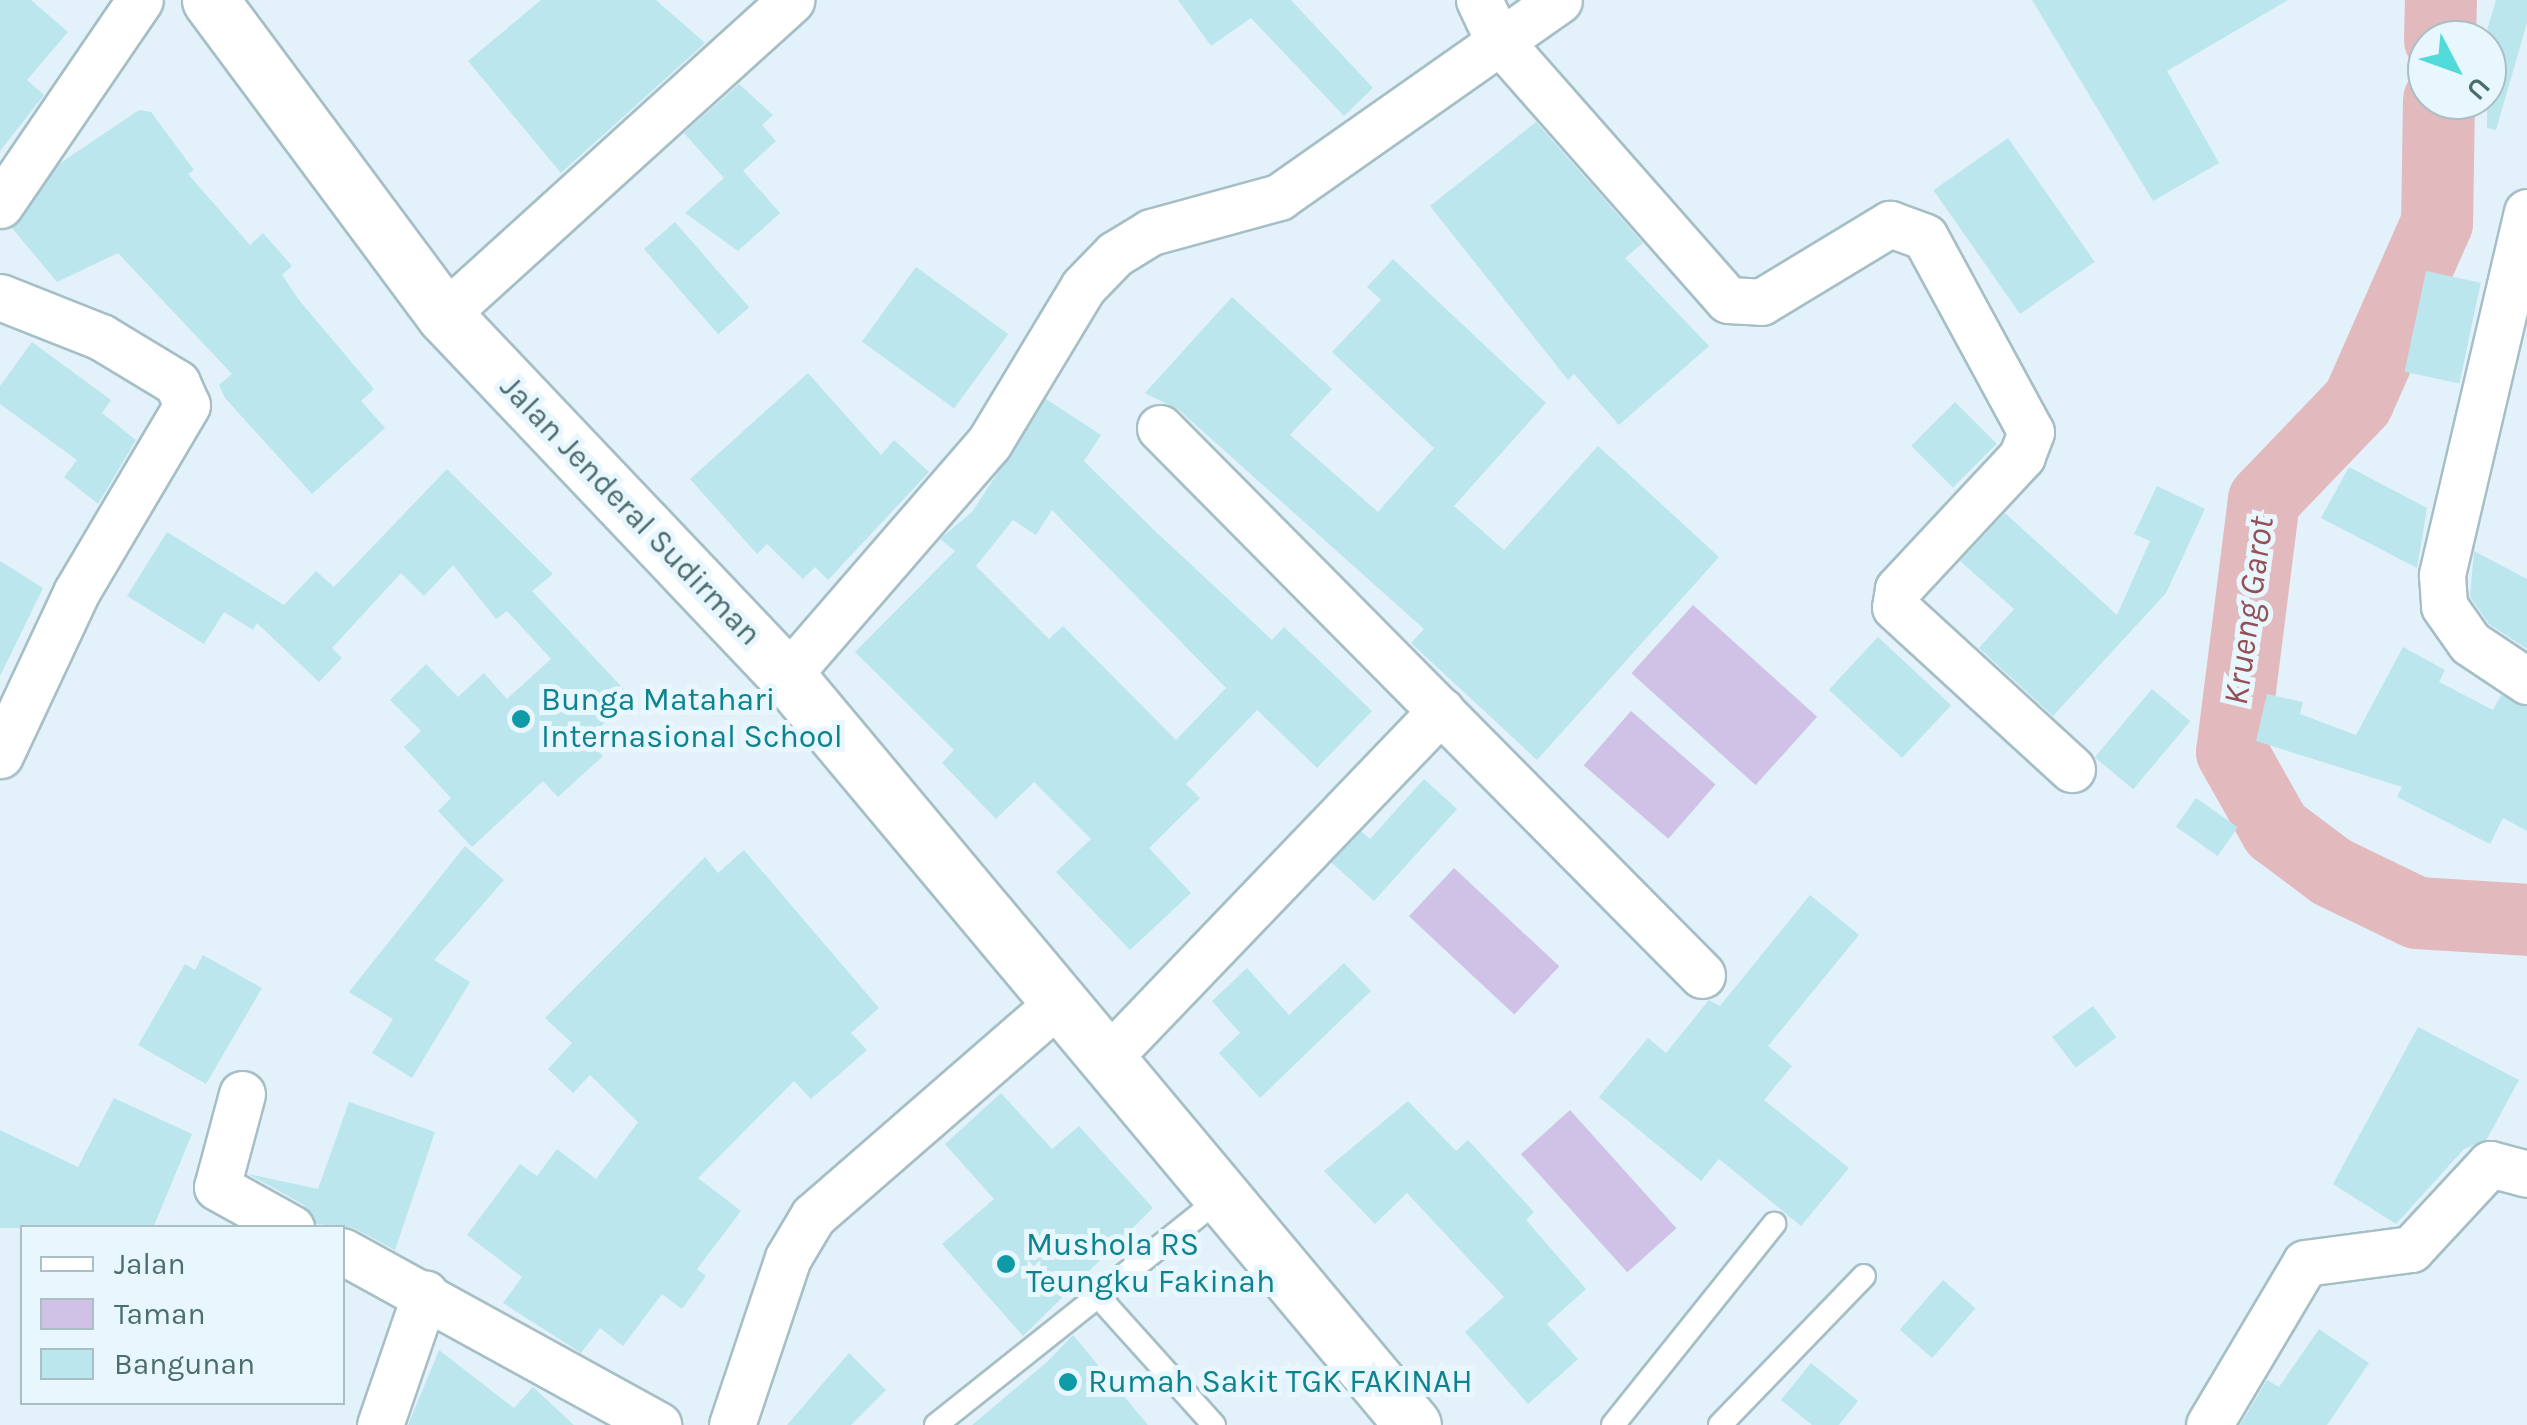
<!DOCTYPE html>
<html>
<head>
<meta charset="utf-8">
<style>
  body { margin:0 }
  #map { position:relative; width:2527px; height:1425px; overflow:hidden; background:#e2f1fa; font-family:Karla,sans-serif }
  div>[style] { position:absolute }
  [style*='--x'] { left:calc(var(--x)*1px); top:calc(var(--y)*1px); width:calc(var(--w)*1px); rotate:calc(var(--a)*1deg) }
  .green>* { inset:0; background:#cfc2e6; transform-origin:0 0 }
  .river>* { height:72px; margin:-36px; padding:0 36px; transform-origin:36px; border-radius:36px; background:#e2b9bd }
  .building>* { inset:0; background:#bce6ed; transform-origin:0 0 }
  .roads { filter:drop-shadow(2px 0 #a5bfc5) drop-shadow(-2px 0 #a5bfc5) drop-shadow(0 2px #a5bfc5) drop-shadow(0 -2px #a5bfc5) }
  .service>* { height:22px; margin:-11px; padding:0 11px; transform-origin:11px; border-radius:11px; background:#fff }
  .minor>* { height:45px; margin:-22.5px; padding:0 22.5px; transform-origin:22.5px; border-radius:22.5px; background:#fff }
  .tertiary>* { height:55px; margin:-27.5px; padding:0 27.5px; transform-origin:27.5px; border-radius:27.5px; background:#fff }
  .dots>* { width:28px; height:28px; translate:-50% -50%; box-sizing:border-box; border:5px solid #e8f6fd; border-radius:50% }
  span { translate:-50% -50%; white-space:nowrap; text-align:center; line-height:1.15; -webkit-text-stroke:10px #e8f6fd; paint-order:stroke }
  .street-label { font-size:32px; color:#4b6c70 }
  .culture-label { font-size:32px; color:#0d838f }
  .left { translate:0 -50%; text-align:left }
  .water-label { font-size:35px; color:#955056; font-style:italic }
  .legend { position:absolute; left:20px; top:1225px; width:325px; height:180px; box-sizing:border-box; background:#e8f6fd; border:2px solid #a9bfc5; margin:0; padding:12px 18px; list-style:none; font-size:30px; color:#4b6c70 }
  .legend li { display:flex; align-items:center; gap:20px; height:50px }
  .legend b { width:50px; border:2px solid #a9bfc5 }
  .north { position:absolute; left:2407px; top:20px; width:100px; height:100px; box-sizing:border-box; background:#e8f6fd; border:2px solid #a9bfc5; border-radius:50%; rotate:131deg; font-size:28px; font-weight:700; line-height:40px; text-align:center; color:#4b6c70 }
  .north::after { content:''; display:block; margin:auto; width:35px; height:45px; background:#50dbd8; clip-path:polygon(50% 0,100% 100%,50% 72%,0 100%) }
</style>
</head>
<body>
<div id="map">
  <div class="green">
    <i style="left:1693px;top:605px;width:167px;height:92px;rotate:42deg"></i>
    <i style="left:1631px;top:711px;width:112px;height:72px;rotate:41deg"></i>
    <i style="left:1454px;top:868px;width:144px;height:66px;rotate:43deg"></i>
    <i style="left:1570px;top:1110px;width:159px;height:66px;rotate:48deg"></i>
  </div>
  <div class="river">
    <i style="--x:2440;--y:40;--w:40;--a:-88.6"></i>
    <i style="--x:2439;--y:100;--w:123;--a:90.9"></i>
    <i style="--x:2437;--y:223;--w:196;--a:113.8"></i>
    <i style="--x:2358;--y:402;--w:136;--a:133.8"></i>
    <i style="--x:2264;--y:500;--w:254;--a:97.2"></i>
    <i style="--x:2232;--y:752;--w:90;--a:60.6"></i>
    <i style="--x:2276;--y:830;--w:70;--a:36.9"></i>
    <i style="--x:2332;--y:872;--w:94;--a:25.8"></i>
    <i style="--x:2417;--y:913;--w:110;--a:3.6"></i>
  </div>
  <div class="building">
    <i style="clip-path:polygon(0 0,31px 0,68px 32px,27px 80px,44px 95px,0 151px)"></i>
    <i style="clip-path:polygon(541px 0,656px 0,705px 43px,561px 173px,468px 61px)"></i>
    <i style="clip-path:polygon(1178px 0,1291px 0,1373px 88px,1344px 116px,1251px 18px,1211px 46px)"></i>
    <i style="clip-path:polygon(2032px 0,2288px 0,2167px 71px,2219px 163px,2153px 201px)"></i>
    <i style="clip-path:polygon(2496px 0,2527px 0,2527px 23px,2496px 130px,2487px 128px,2487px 30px)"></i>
    <i style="clip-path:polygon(739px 84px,773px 115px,762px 125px,776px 141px,743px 171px,780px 213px,738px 251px,685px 213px,724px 178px,684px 133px)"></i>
    <i style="clip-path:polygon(139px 110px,151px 112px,194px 170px,188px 174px,250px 245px,263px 233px,292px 266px,282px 275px,299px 300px,374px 389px,361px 401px,385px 428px,312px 494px,225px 398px,219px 385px,232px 374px,118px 253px,57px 282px,12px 228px,59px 164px)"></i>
    <i style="clip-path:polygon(1536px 122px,1643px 243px,1625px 258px,1709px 346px,1619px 425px,1574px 374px,1568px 380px,1430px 206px)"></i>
    <i style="left:2008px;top:138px;width:151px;height:91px;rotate:55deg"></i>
    <i style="left:675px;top:222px;width:113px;height:41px;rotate:49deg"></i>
    <i style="clip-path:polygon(1393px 259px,1546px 403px,1454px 506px,1504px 550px,1598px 446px,1719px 557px,1537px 760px,1411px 643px,1424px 629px,1179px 410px,1145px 393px,1232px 297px,1332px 389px,1290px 435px,1378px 512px,1434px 448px,1332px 352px,1381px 300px,1367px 287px)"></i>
    <i style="left:916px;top:267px;width:114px;height:92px;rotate:36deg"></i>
    <i style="left:2426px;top:271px;width:56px;height:103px;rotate:12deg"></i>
    <i style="clip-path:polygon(32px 342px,111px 400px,102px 413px,136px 440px,98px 504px,64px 477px,77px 460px,0 404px,0 386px)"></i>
    <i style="clip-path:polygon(808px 373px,881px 455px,894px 440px,929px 472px,828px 580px,815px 567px,803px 579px,767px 544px,757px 554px,690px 479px)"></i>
    <i style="clip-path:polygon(evenodd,1046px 399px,1101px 435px,1084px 461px,1154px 530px,1272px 640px,1284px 627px,1372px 711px,1317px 768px,1257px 710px,1186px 784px,1200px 798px,1149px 848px,1191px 893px,1130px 950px,1056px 872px,1091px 839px,1034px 782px,996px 819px,942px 763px,954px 750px,855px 652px,955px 551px,940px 539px,972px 512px,1046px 399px,1052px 510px,1226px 688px,1176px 740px,1063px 626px,1049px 639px,976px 566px,1013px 520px,1036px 535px,1052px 510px)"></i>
    <i style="left:1955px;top:402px;width:59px;height:62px;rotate:45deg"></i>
    <i style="clip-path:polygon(2349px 467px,2427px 508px,2417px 568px,2321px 518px)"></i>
    <i style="clip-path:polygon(447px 469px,553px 574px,532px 591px,632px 698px,587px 739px,603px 756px,558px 797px,543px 781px,472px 847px,438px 811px,451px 798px,404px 747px,421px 731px,390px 700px,426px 664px,458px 697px,484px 673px,507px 699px,551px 659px,507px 611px,496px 619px,453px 565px,424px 596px,401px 573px,332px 648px,342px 658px,319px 682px,257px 623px,253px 630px,224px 612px,204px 644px,127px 596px,167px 532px,284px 605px,316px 571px,334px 587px)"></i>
    <i style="clip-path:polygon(2157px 486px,2205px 509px,2166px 593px,2053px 716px,1979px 648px,2014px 609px,1960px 561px,2005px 513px,2117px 615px,2150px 541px,2134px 534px)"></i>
    <i style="clip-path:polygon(2474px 551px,2527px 579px,2527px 649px,2489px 624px,2470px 597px)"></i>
    <i style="clip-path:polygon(0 561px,43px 588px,0 676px)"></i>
    <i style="left:1878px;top:637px;width:100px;height:72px;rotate:43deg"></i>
    <i style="clip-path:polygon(2403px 647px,2445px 670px,2439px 682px,2493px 710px,2501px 695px,2527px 707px,2527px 831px,2503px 818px,2490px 844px,2397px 797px,2402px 787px,2256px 741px,2267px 694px,2303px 702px,2300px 714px,2356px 735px)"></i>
    <i style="left:2152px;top:689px;width:50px;height:89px;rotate:40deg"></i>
    <i style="clip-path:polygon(1424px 779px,1457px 809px,1374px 901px,1331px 862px,1361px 831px,1370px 839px)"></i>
    <i style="left:2196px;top:798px;width:51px;height:35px;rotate:35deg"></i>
    <i style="clip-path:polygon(465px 846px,504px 880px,434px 960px,470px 982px,412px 1078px,372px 1053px,393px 1019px,349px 992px)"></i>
    <i style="clip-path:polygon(744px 850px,879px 1008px,851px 1033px,867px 1050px,811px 1099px,794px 1081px,698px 1178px,741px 1211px,697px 1269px,706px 1276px,682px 1309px,662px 1294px,623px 1346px,600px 1328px,581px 1353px,503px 1303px,522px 1277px,467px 1235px,520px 1164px,537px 1176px,557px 1149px,596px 1179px,638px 1122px,590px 1075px,573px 1093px,548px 1069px,572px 1043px,545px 1018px,705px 857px,718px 873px)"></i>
    <i style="clip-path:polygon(1810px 895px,1859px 935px,1768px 1046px,1792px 1066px,1764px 1100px,1849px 1168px,1801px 1226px,1719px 1159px,1701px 1181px,1599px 1097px,1648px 1038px,1666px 1053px,1709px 1000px,1720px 1006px)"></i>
    <i style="clip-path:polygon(203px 955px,262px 988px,206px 1084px,138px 1045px,185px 964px,195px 970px)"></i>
    <i style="clip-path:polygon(1344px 963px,1371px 991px,1260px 1098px,1219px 1053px,1240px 1033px,1212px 1001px,1247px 968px,1289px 1015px)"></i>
    <i style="left:2093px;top:1006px;width:39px;height:51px;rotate:53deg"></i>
    <i style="clip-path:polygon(2418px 1027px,2519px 1080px,2487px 1139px,2464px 1149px,2396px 1224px,2333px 1184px)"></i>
    <i style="clip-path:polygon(1001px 1093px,1052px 1149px,1079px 1126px,1153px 1208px,1023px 1336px,942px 1244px,994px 1199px,945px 1144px)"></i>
    <i style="clip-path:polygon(114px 1098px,192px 1134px,153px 1228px,0 1228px,0 1130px,78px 1167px)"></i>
    <i style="clip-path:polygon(1408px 1101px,1456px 1151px,1468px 1140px,1534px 1212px,1526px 1220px,1586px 1289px,1547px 1324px,1578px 1359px,1528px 1404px,1465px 1332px,1504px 1297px,1407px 1193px,1375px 1224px,1324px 1171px)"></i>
    <i style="clip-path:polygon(349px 1102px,435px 1132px,395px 1250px,354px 1228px,316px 1224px,304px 1205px,248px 1174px,318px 1189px)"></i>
    <i style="left:1943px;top:1280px;width:43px;height:66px;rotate:41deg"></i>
    <i style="clip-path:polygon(2319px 1329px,2369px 1363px,2327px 1425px,2240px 1425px,2267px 1380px,2279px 1387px)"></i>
    <i style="clip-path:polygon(1073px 1335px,1148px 1425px,972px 1425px,1047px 1362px)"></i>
    <i style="clip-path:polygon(439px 1350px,514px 1408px,533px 1387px,574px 1425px,408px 1425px)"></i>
    <i style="clip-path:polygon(849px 1353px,886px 1390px,851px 1425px,787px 1425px)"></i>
    <i style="clip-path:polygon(1811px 1363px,1858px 1401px,1839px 1425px,1812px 1425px,1781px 1400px)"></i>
  </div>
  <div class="roads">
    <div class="service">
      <i style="--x:936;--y:1425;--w:207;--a:-38.5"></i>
      <i style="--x:1214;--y:1425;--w:173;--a:-132"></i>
      <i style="--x:1098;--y:1296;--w:154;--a:-38.7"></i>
      <i style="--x:1613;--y:1425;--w:258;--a:-51.3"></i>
      <i style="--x:1720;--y:1425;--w:207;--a:-46"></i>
    </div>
    <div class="minor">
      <i style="--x:1479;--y:0;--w:42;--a:64.7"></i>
      <i style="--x:1497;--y:38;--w:349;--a:48.6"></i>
      <i style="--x:1728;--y:300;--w:33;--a:3"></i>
      <i style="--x:1761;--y:302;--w:151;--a:-31.2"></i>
      <i style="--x:1890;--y:224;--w:37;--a:20"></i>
      <i style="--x:1925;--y:237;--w:222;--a:61.5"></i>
      <i style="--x:2031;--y:432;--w:26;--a:111"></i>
      <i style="--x:2022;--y:456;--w:182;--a:133"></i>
      <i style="--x:1898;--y:589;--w:18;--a:99"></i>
      <i style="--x:1895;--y:607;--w:240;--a:42.5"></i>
      <i style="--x:0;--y:205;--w:248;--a:-55.7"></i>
      <i style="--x:2527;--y:212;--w:373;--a:103.2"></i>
      <i style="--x:2442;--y:575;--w:31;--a:86"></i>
      <i style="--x:2444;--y:606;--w:45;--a:54.9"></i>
      <i style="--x:2470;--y:643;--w:69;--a:33.7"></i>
      <i style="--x:0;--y:297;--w:109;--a:21.6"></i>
      <i style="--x:101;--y:337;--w:89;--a:31.2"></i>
      <i style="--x:177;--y:383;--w:24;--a:66"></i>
      <i style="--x:187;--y:405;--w:218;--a:120.6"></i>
      <i style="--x:76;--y:593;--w:179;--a:115.1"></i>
      <i style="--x:444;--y:315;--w:469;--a:-42.2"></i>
      <i style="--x:1160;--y:428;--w:770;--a:45.26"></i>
      <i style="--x:787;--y:676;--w:308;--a:-49.1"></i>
      <i style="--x:989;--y:443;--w:182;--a:-58.9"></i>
      <i style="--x:1083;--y:287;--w:46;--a:-45.9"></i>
      <i style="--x:1115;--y:254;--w:42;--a:-31.4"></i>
      <i style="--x:1151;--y:232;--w:133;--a:-15.3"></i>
      <i style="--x:1279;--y:197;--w:342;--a:-35.1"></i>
      <i style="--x:1104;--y:1062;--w:487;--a:-46.2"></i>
      <i style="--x:242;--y:1094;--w:96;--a:105"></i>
      <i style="--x:217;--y:1187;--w:85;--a:29"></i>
      <i style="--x:342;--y:1251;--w:361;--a:28.8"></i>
      <i style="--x:380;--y:1425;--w:139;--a:-71"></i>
      <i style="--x:732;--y:1425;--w:176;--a:-71.5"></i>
      <i style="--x:788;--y:1258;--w:49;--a:-59.2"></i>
      <i style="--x:813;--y:1216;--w:326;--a:-41"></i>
      <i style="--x:2209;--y:1425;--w:188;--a:-59.3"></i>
      <i style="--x:2305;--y:1263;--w:107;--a:-7.5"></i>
      <i style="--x:2411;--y:1249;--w:116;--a:-47.1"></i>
      <i style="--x:2490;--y:1164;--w:38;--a:15"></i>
    </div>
    <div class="tertiary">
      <i style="--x:210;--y:0;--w:392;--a:53.4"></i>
      <i style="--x:444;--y:315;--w:498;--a:46.5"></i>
      <i style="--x:787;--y:676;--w:976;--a:50.11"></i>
    </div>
  </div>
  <div class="dots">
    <i style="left:521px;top:719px;background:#0f9aa8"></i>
    <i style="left:1006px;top:1264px;background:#0f9aa8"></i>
    <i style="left:1068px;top:1382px;background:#0f9aa8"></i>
  </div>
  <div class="street-label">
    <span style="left:630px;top:511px;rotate:46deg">Jalan Jenderal Sudirman</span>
  </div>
  <div class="culture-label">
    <span class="left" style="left:541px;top:719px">Bunga Matahari<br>Internasional School</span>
    <span class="left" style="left:1026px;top:1264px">Mushola RS<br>Teungku Fakinah</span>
    <span class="left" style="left:1088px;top:1382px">Rumah Sakit TGK FAKINAH</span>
  </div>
  <div class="water-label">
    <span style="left:2249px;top:611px;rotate:-82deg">Krueng Garot</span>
  </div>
  <ul class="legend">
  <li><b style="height:12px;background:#fff"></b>Jalan</li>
  <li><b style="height:28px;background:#cfc2e6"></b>Taman</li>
  <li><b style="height:28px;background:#bce6ed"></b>Bangunan</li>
  </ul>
  <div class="north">U</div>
</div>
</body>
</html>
